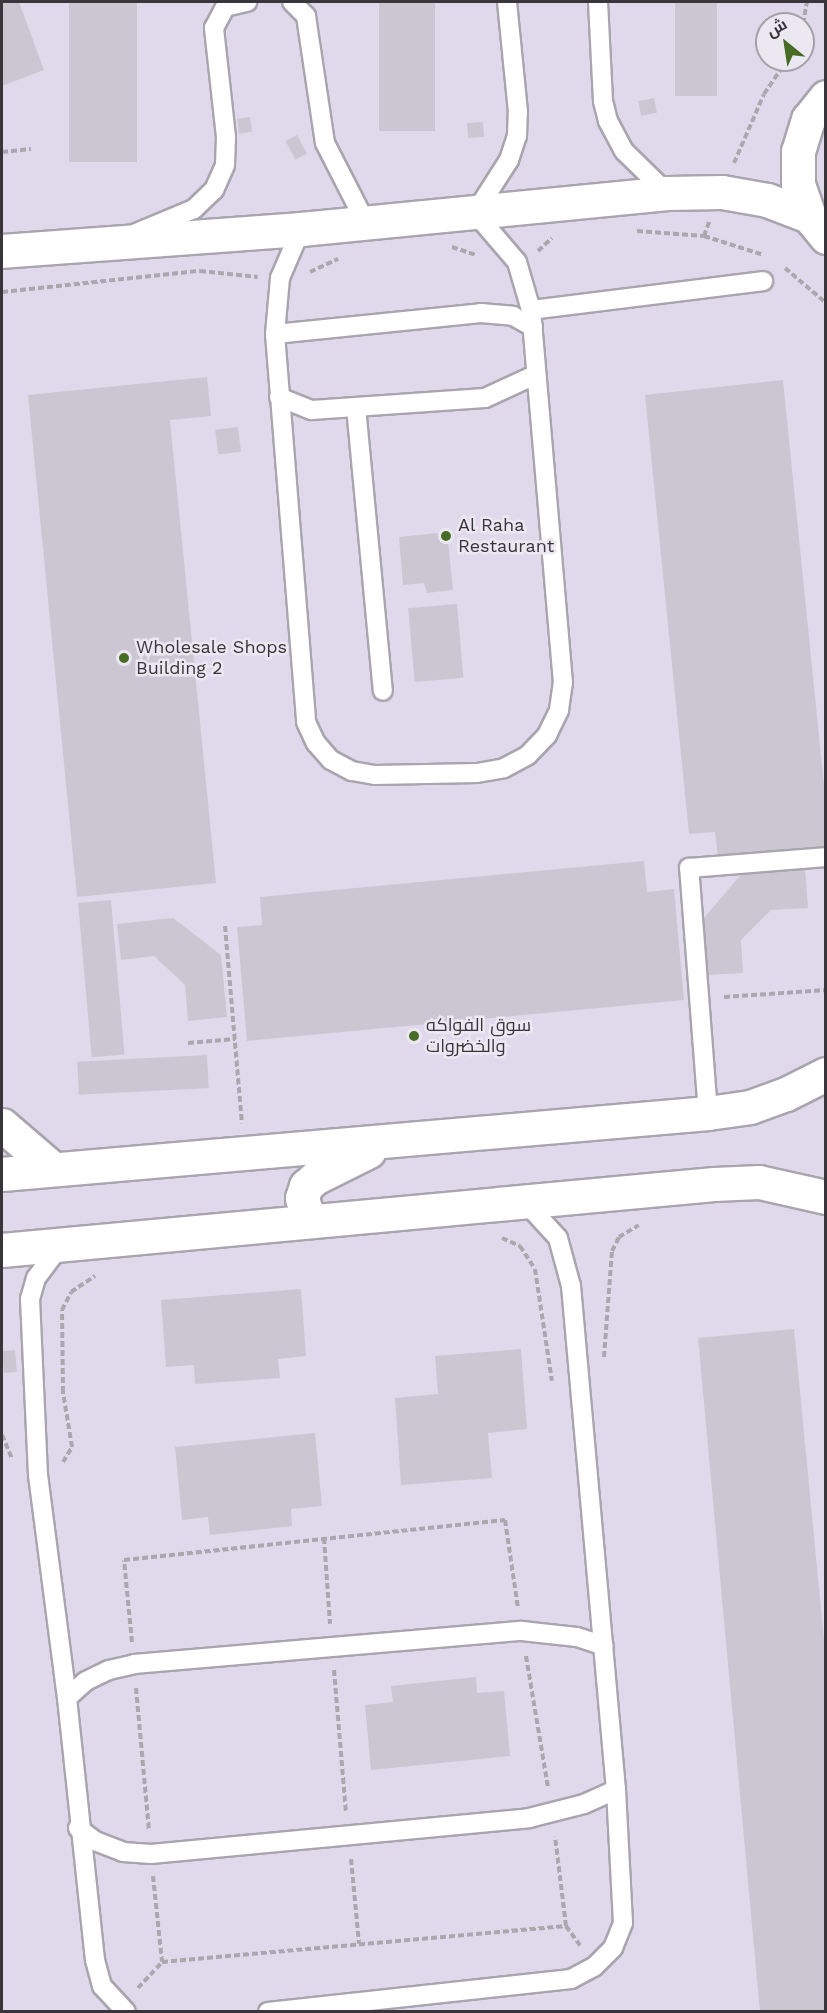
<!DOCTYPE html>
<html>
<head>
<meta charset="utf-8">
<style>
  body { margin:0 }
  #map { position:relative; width:827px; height:2013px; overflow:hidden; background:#ebe8f2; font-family:"Work Sans",Cairo,sans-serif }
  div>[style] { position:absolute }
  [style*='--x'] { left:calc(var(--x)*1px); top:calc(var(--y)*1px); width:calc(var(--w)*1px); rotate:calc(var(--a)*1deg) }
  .built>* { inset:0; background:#e0d9eb }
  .building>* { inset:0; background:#cbc7d2; transform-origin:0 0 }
  .path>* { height:4px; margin-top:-2px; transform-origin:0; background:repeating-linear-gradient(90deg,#aaa7af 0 6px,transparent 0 9px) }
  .roads { filter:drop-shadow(2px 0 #a8a5af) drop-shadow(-2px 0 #a8a5af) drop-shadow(0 2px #a8a5af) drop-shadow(0 -2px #a8a5af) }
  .lane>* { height:18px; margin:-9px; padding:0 9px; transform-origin:9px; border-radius:9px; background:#fff }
  .street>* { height:33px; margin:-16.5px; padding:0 16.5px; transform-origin:16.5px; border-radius:16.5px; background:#fff }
  .dots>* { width:16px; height:16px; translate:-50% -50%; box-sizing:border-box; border:3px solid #ebe8f2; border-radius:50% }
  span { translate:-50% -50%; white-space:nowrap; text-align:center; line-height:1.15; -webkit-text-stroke:5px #ebe8f2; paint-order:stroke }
  .poi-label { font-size:18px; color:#38363b }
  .left { translate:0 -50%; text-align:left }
  .frame { position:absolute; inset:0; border:3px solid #38363b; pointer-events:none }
  .north { position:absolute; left:755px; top:12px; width:60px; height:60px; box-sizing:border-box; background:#ebe8f2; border:2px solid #a3a1a9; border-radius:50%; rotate:330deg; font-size:16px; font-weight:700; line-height:24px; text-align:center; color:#38363b }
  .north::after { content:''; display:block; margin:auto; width:21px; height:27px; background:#486c26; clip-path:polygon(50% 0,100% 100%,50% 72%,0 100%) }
</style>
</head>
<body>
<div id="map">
  <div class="built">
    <i style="clip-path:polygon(evenodd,2px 2px,825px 2px,825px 2011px,2px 2011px,2px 2px,767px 24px,803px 24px,803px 60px,767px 60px,767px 24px)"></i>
  </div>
  <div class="building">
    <i style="clip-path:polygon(2px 2px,19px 2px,44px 70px,2px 86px)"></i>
    <i style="left:69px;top:2px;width:68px;height:160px"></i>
    <i style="left:379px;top:2px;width:56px;height:129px"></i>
    <i style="left:675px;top:2px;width:42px;height:94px"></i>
    <i style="left:654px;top:98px;width:15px;height:16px;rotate:79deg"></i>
    <i style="left:250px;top:117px;width:15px;height:13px;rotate:82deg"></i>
    <i style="left:483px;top:122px;width:15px;height:16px;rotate:86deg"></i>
    <i style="left:297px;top:135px;width:21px;height:13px;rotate:62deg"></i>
    <i style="clip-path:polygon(207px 377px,211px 416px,170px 420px,216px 883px,77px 897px,28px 395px)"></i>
    <i style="clip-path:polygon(783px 380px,826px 805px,826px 846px,718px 857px,715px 832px,689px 834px,645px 395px)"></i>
    <i style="left:238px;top:427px;width:25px;height:23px;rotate:83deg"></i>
    <i style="clip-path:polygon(447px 532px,453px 590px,427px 593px,424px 583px,403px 585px,399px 537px)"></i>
    <i style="left:457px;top:604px;width:74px;height:49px;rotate:85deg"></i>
    <i style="clip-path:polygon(644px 861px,647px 892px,674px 889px,684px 1000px,247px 1041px,237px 927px,262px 925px,260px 897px)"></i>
    <i style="clip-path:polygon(805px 868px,808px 908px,771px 910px,741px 940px,743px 973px,707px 975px,704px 918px,743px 872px)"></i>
    <i style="left:111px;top:900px;width:155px;height:33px;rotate:85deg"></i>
    <i style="clip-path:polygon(173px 918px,221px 955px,227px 1017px,188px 1021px,185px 985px,154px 956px,121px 960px,117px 924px)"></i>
    <i style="left:207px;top:1055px;width:33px;height:130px;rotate:87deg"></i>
    <i style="clip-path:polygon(301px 1289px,306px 1356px,278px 1359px,280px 1378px,195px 1384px,194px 1365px,166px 1367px,161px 1300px)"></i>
    <i style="clip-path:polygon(794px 1329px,826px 1661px,826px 2012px,760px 2012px,698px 1338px)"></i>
    <i style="clip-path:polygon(521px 1349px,527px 1429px,488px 1433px,492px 1478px,401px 1485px,395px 1398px,438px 1394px,435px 1356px)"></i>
    <i style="left:15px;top:1350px;width:22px;height:13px;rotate:85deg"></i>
    <i style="clip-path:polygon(315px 1433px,322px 1506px,291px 1509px,292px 1526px,210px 1535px,208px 1517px,182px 1520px,175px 1447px)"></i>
    <i style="clip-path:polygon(476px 1677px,477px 1693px,504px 1691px,510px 1756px,371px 1770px,365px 1705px,393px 1702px,391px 1686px)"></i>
  </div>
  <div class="path">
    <i style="--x:803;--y:24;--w:22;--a:-80"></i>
    <i style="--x:2;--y:152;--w:29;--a:-6"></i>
    <i style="--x:734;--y:163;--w:75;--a:-66.5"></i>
    <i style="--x:764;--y:94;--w:41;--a:-55.9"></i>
    <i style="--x:637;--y:231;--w:67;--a:4.3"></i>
    <i style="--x:704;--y:236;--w:63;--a:17.6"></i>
    <i style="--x:704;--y:236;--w:15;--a:-70"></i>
    <i style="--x:452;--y:247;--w:26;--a:18"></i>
    <i style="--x:538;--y:251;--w:19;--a:-43"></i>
    <i style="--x:785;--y:268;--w:54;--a:40.5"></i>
    <i style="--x:310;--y:272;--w:31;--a:-25"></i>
    <i style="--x:2;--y:292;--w:199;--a:-6.1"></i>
    <i style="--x:200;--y:271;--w:58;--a:5.9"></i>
    <i style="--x:225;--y:926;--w:198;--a:85.1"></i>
    <i style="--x:724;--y:997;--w:102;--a:-3.9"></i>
    <i style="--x:188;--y:1043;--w:47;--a:-4.9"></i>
    <i style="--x:502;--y:1238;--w:20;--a:24"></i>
    <i style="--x:520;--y:1246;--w:27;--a:57"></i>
    <i style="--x:535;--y:1269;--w:113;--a:81.4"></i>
    <i style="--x:604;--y:1357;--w:106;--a:-85.7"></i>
    <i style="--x:612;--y:1251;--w:16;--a:-63"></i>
    <i style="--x:619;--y:1237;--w:23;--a:-31"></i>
    <i style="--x:2;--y:1435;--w:25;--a:67"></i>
    <i style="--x:63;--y:1462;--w:17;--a:-59"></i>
    <i style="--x:72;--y:1447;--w:56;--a:-99.3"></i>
    <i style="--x:63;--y:1392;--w:82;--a:-90.7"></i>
    <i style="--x:62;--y:1310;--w:20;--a:-63"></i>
    <i style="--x:71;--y:1292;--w:29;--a:-34"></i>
    <i style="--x:324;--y:1538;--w:86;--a:86"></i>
    <i style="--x:132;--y:1642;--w:82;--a:-95.6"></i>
    <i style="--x:124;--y:1560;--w:383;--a:-6"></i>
    <i style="--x:505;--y:1520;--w:89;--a:81.6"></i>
    <i style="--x:526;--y:1656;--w:134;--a:80.5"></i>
    <i style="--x:334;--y:1670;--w:143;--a:85.2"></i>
    <i style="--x:136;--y:1688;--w:143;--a:84.8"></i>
    <i style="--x:351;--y:1859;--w:85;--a:84.6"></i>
    <i style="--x:153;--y:1876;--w:86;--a:84"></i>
    <i style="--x:566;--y:1926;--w:26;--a:54"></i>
    <i style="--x:138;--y:1988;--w:35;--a:-47"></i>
    <i style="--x:162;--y:1962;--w:406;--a:-5.1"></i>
    <i style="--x:566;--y:1926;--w:90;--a:-97"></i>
  </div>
  <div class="roads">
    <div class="lane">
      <i style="--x:292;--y:2;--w:20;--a:45"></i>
      <i style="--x:306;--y:16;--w:128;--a:81.5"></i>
      <i style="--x:325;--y:143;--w:90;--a:62.9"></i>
      <i style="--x:598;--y:2;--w:99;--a:87.1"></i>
      <i style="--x:603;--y:101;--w:21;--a:76"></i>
      <i style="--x:608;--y:121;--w:34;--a:62"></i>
      <i style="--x:624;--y:151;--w:60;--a:44.3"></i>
      <i style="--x:301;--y:229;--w:53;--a:113.2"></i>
      <i style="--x:280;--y:278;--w:56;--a:95.1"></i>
      <i style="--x:275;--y:334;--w:389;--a:85.4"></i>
      <i style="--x:306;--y:722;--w:23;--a:65"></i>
      <i style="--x:316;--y:743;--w:23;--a:49"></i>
      <i style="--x:331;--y:760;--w:24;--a:28"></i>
      <i style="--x:352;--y:771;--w:23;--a:10"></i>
      <i style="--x:375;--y:775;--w:102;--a:-1.1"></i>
      <i style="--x:477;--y:773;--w:27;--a:-10"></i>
      <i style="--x:504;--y:768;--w:27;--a:-28"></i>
      <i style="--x:528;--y:755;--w:28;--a:-46"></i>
      <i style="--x:547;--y:735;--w:28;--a:-64"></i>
      <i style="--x:559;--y:710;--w:27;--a:-82"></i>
      <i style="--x:563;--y:683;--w:374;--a:-94.9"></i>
      <i style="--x:531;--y:310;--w:50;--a:-106.3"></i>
      <i style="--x:517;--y:262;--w:65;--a:-130.6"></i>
      <i style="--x:475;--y:213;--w:63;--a:-57.3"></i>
      <i style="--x:509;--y:160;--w:25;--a:-72"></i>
      <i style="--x:517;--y:136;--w:24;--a:-88"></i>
      <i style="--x:518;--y:112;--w:111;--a:-95.7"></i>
      <i style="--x:136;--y:233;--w:63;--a:-22.5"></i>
      <i style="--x:194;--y:209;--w:28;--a:-44"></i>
      <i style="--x:214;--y:190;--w:27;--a:-66"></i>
      <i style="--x:225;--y:165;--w:28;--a:-88"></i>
      <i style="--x:226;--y:137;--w:110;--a:-96.3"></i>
      <i style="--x:214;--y:28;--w:24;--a:-62"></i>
      <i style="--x:225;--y:7;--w:23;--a:-13"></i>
      <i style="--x:531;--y:310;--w:234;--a:-7.1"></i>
      <i style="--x:275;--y:334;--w:207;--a:-5.8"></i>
      <i style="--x:481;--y:313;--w:32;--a:5"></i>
      <i style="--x:513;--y:316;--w:23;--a:29"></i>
      <i style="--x:279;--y:397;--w:35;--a:22"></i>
      <i style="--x:312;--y:410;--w:173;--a:-4"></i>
      <i style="--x:485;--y:398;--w:55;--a:-24.7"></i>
      <i style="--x:356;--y:407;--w:285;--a:84.6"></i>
      <i style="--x:708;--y:1113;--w:246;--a:-94.4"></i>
      <i style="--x:689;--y:868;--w:137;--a:-4.6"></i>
      <i style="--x:61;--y:1245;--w:41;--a:127.1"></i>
      <i style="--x:36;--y:1278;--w:22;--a:106"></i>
      <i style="--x:30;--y:1299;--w:176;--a:87.4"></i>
      <i style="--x:38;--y:1475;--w:225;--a:82.6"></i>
      <i style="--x:67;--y:1698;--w:263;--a:83.9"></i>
      <i style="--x:95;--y:1960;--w:27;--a:75"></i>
      <i style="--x:102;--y:1986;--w:35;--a:47"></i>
      <i style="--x:67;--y:1698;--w:25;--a:-42"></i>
      <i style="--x:86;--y:1681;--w:25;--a:-26"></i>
      <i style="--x:109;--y:1670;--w:26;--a:-13"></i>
      <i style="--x:134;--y:1664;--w:389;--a:-4.9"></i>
      <i style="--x:522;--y:1631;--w:55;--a:6.2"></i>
      <i style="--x:577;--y:1637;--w:28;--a:18"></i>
      <i style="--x:78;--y:1828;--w:21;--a:37"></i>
      <i style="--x:95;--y:1841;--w:30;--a:21"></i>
      <i style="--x:123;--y:1852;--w:28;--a:4"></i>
      <i style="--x:151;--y:1854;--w:380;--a:-5.4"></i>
      <i style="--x:529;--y:1818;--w:57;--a:-14.3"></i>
      <i style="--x:584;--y:1804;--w:35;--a:-24"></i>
      <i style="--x:268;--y:2012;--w:305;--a:-6.2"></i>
      <i style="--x:571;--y:1979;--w:26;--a:-28"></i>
      <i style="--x:594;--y:1967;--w:27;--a:-45"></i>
      <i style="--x:613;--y:1948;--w:27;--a:-68"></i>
      <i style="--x:623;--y:1923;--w:133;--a:-93"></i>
      <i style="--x:616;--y:1790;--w:506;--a:-95.1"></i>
      <i style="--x:571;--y:1286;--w:50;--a:-105.2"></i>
      <i style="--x:558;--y:1238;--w:50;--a:-132.6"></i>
    </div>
    <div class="street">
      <i style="--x:826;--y:97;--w:28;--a:129"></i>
      <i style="--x:808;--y:119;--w:34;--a:107"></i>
      <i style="--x:798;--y:151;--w:33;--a:90"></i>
      <i style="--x:798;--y:184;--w:34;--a:71"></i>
      <i style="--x:809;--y:216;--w:27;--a:51"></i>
      <i style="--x:2;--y:251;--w:300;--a:-4.2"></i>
      <i style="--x:301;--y:229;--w:368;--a:-5.6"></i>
      <i style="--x:667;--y:193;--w:55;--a:-1"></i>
      <i style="--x:722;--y:192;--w:46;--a:10.1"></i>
      <i style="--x:767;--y:200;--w:45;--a:20.9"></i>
      <i style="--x:2;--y:1125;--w:66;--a:40.7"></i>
      <i style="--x:2;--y:1174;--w:709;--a:-4.94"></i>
      <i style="--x:708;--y:1113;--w:42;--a:-8.1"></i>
      <i style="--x:750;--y:1107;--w:38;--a:-20"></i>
      <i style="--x:786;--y:1094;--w:45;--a:-26.6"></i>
      <i style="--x:309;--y:1221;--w:24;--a:-107"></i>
      <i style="--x:302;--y:1198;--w:13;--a:-72"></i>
      <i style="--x:306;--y:1186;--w:12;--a:-42"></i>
      <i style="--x:315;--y:1178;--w:60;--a:-26.6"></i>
      <i style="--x:2;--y:1250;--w:715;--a:-5.3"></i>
      <i style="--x:714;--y:1184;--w:45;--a:-2.5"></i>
      <i style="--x:759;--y:1182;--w:69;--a:12.6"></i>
    </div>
  </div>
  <div class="dots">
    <i style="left:446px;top:536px;background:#486c26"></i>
    <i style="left:124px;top:658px;background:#486c26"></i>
    <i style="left:414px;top:1036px;background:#486c26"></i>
  </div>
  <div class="poi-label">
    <span class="left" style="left:458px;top:536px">Al Raha<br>Restaurant</span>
    <span class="left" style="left:136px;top:658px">Wholesale Shops<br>Building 2</span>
    <span class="left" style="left:426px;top:1036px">سوق الفواكه<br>والخضروات</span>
  </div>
  <div class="frame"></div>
  <div class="north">ش</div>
</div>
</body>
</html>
